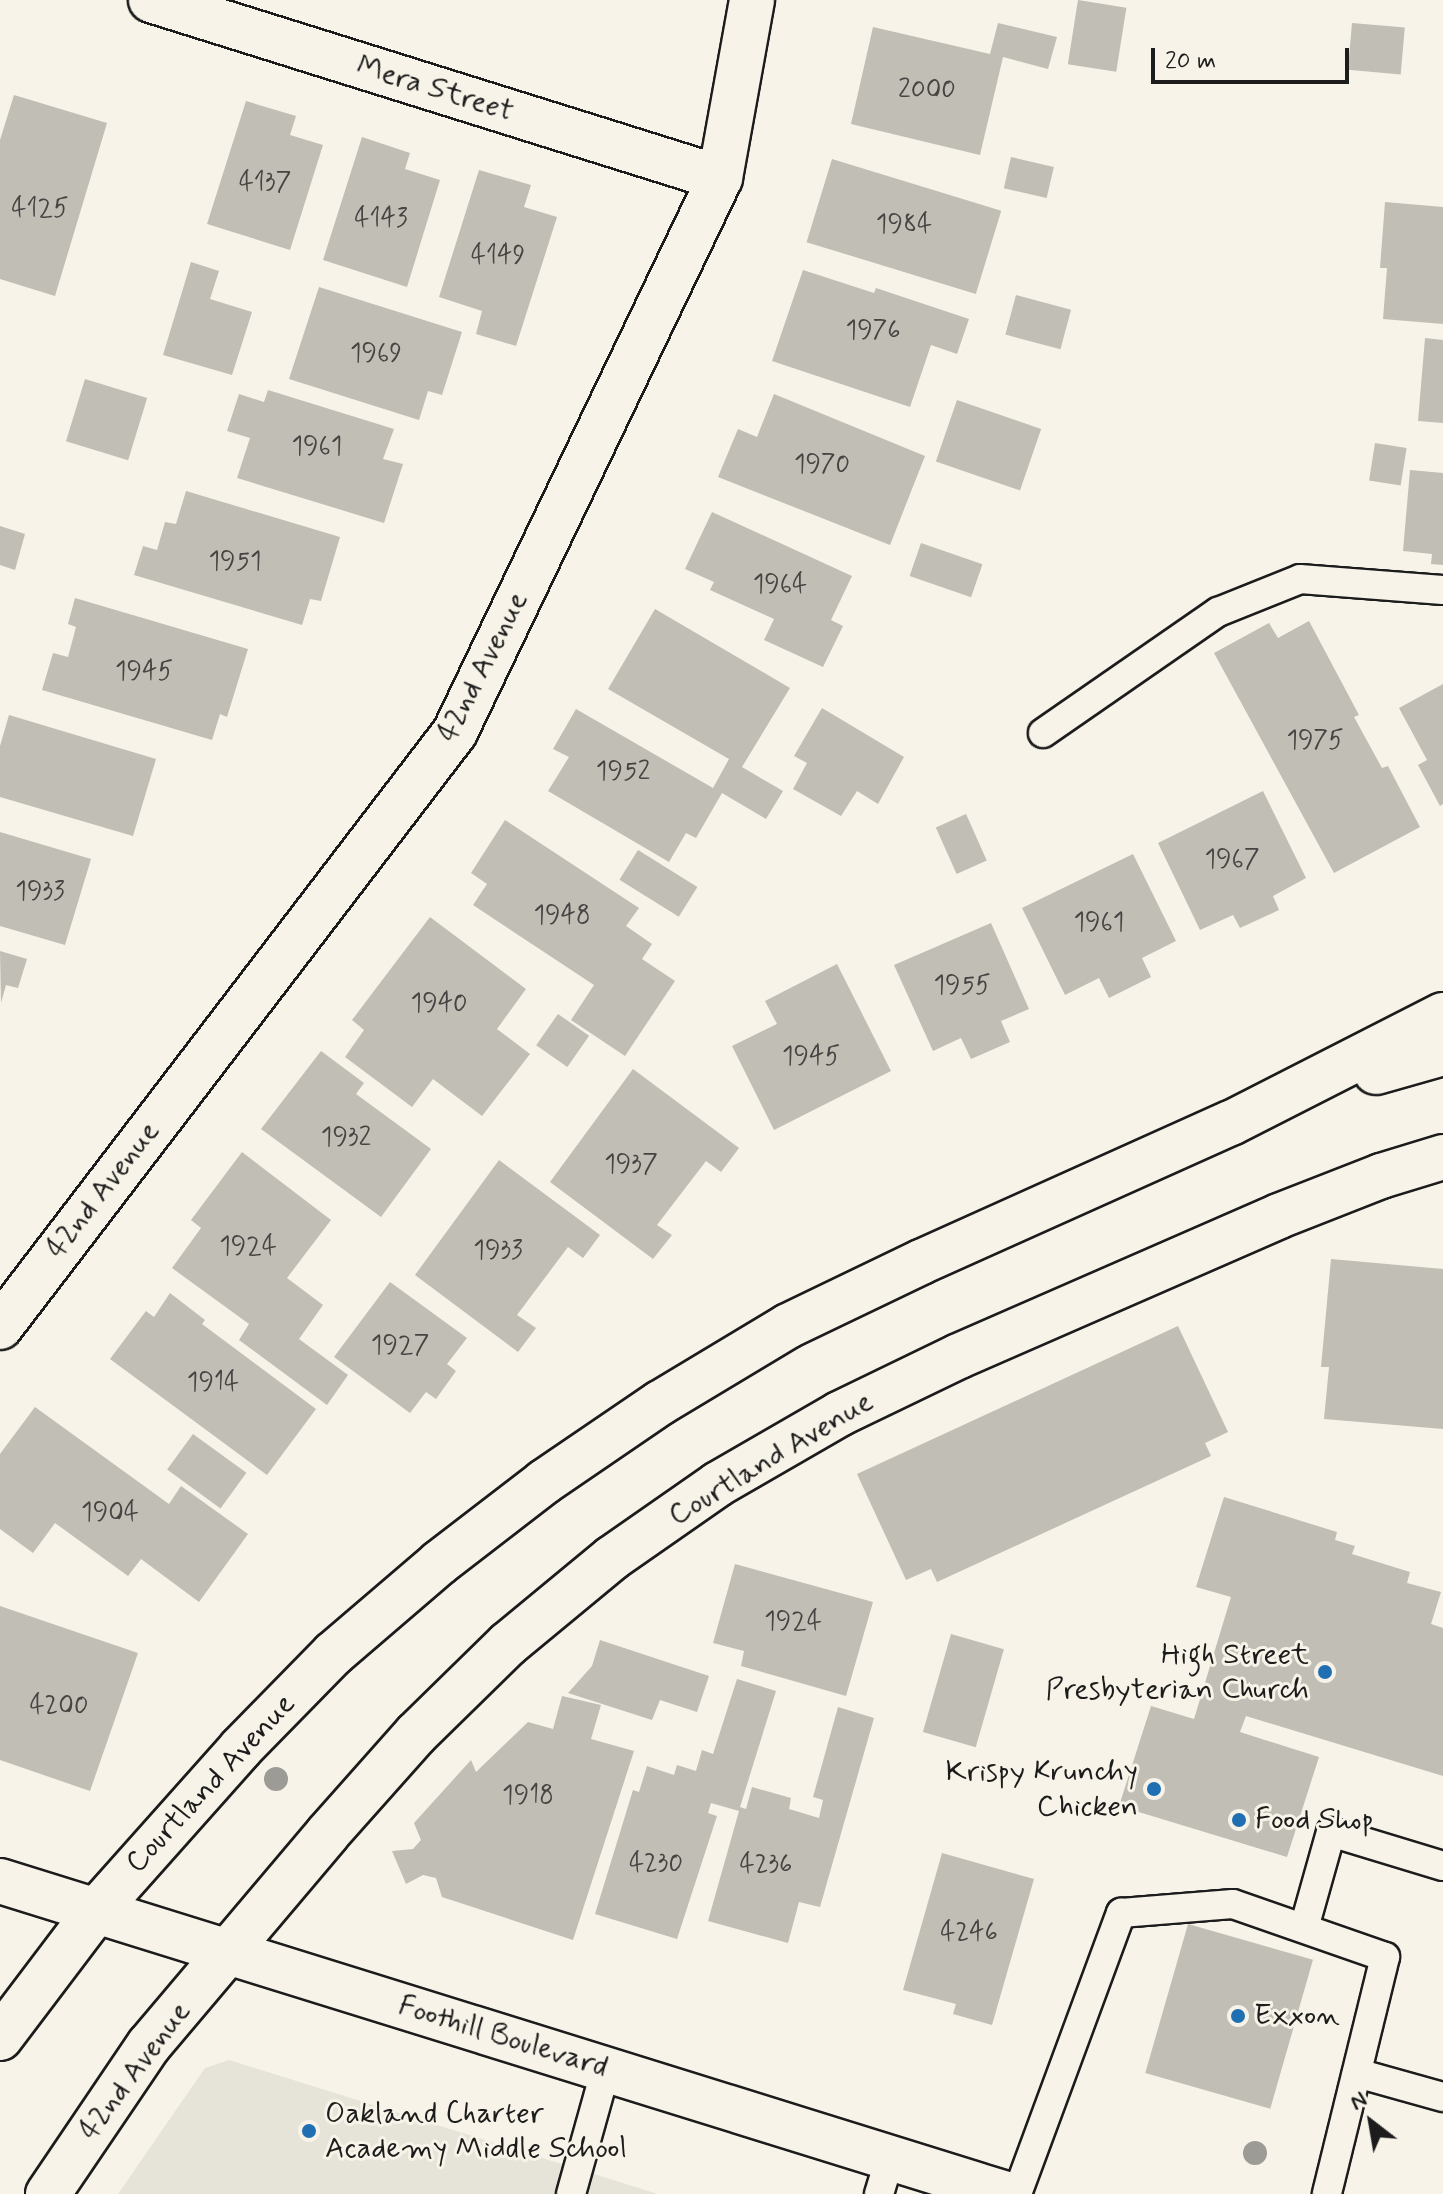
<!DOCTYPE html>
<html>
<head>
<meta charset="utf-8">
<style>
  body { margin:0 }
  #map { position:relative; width:1443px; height:2194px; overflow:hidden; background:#f7f3e8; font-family:Mynerve,sans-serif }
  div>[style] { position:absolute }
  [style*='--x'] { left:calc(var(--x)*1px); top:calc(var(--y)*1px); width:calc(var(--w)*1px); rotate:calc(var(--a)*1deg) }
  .built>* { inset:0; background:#e6e3d9 }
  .building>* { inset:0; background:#c0beb5; transform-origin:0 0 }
  .roads { filter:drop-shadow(2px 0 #1c1c1c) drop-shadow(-2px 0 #1c1c1c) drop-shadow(0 2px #1c1c1c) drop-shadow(0 -2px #1c1c1c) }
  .lane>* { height:28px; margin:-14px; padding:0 14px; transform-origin:14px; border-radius:14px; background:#f7f3e8 }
  .street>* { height:44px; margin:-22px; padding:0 22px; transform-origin:22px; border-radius:22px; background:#f7f3e8 }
  .secondary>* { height:44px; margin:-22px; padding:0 22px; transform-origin:22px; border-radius:22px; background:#f7f3e8 }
  .trees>* { width:24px; height:24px; margin:-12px; border-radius:50%; background:#9d9b95 }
  .dots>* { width:22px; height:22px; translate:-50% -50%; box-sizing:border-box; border:4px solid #f7f3e8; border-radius:50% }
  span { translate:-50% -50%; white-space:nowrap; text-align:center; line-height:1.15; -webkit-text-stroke:6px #f7f3e8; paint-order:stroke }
  .number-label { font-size:26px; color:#454442 }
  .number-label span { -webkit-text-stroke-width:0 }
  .street-label { font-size:30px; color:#1c1c1c }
  .poi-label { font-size:30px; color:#1c1c1c }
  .right { translate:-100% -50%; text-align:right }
  .left { translate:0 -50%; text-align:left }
  .north { position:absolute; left:1331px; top:2082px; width:80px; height:80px; -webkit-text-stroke:6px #f7f3e8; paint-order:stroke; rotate:329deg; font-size:22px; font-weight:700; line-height:32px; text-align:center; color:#1c1c1c }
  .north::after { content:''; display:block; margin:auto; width:28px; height:36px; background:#1c1c1c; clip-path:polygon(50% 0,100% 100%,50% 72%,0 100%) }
  .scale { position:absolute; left:1151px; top:48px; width:198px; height:36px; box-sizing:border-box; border:4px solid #1c1c1c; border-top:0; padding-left:10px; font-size:24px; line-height:28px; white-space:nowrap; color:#1c1c1c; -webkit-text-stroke:6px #f7f3e8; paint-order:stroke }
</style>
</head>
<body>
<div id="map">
  <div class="built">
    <i style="clip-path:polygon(229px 2060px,658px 2194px,118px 2194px,205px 2068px)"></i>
  </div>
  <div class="building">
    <i style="left:1078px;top:0;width:49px;height:65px;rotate:9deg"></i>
    <i style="clip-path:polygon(998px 23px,1057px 37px,1048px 69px,1003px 57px,980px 155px,851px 124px,873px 27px,990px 54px)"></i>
    <i style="left:1352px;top:23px;width:53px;height:47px;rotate:5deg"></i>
    <i style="clip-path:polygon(14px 95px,107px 123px,55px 296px,0 279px,0 140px)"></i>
    <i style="clip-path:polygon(246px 101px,296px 116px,290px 135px,323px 145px,290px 250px,207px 224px)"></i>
    <i style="clip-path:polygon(362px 137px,410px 153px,405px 169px,440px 180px,407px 287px,323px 260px)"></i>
    <i style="left:1011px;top:157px;width:44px;height:32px;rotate:13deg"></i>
    <i style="left:832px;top:159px;width:177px;height:87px;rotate:17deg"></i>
    <i style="clip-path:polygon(479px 170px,531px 185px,524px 207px,557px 217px,516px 346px,476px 334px,482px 311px,439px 297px)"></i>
    <i style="clip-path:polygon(1385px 202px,1443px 207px,1443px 324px,1383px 319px,1387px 268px,1380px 268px)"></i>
    <i style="clip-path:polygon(191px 262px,219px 271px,210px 299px,252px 312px,232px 375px,163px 355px)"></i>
    <i style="clip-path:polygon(803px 270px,874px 293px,876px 288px,969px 319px,957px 354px,931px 345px,910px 407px,772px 361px)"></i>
    <i style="clip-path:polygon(319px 287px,462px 332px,442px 395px,428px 391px,419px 420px,289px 379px)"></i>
    <i style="left:1016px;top:295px;width:57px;height:41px;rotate:15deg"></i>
    <i style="clip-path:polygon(1425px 338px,1443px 340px,1443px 423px,1418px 421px)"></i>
    <i style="left:85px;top:379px;width:65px;height:65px;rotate:17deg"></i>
    <i style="clip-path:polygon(268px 390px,394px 429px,383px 459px,403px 464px,384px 523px,237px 478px,250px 438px,227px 431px,239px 394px,264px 402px)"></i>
    <i style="clip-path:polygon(774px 394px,925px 456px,890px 545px,718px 477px,738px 429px,757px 437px)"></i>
    <i style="left:957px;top:400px;width:89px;height:65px;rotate:19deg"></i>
    <i style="left:1375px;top:443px;width:32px;height:38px;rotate:9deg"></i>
    <i style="clip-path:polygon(1410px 470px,1443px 473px,1443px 565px,1431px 564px,1432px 554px,1403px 551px)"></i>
    <i style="clip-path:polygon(186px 491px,340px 537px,321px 601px,310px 599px,302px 625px,134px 575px,143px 546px,157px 550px,165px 522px,176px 524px)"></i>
    <i style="clip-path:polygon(712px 512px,852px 576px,831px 620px,843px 626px,823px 667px,764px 640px,774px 619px,710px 590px,714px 582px,685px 569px)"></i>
    <i style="clip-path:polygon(0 526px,25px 534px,15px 570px,0 565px)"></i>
    <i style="left:921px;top:543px;width:65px;height:35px;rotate:19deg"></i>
    <i style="clip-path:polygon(75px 598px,248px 649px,227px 717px,220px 714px,212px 740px,42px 690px,53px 653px,68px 657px,76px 627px,68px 624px)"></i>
    <i style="clip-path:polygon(655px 609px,790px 688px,742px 767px,783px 791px,766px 819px,722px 793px,696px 838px,686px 833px,669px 862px,548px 791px,569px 757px,553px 749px,576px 709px,713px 788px,729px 759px,608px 689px)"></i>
    <i style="clip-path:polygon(1309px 621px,1359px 715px,1354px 717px,1382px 768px,1388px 766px,1420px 827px,1334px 873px,1214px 653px,1269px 623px,1278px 638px)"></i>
    <i style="clip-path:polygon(1443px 684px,1443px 804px,1440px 806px,1418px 765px,1427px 760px,1399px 708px)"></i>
    <i style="clip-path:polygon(822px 708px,904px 757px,878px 804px,857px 791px,841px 816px,793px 789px,807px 763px,794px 756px)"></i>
    <i style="clip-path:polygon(9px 715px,156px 759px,133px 836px,0 797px,0 746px)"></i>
    <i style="clip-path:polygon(1263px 791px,1306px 878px,1273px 896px,1279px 910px,1240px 928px,1233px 915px,1200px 930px,1158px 843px)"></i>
    <i style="left:966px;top:814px;width:51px;height:33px;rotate:66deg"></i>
    <i style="clip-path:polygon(505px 820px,639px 908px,626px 926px,652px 944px,642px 959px,675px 981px,625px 1056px,571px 1020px,594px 985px,473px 905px,487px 884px,471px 873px)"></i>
    <i style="clip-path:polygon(0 832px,91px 859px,65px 945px,0 926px)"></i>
    <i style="left:638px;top:850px;width:70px;height:35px;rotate:32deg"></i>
    <i style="clip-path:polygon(1133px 854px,1176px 941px,1142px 958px,1151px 977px,1109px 998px,1099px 978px,1065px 995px,1022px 908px)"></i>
    <i style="clip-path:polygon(430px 917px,526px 989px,497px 1029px,530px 1054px,482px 1116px,433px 1079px,412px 1107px,345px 1057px,364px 1030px,352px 1020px)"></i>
    <i style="clip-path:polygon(991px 923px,1029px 1009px,1001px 1021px,1010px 1042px,971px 1059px,961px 1038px,933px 1051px,894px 965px)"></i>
    <i style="clip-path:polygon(0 951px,27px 959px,18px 988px,6px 985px,1px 1003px)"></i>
    <i style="clip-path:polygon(837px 964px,891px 1071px,774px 1130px,732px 1046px,777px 1024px,765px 1001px)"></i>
    <i style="left:558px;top:1014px;width:38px;height:38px;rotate:35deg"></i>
    <i style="clip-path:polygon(321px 1051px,364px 1083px,356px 1094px,431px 1149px,381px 1217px,261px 1129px)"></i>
    <i style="clip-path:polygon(633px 1069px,739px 1148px,721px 1172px,706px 1161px,657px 1225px,672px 1235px,653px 1259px,550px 1182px)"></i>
    <i style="clip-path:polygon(242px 1152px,331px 1220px,287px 1278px,323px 1305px,299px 1339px,348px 1375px,327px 1405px,239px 1340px,249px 1324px,172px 1268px,201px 1228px,191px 1220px)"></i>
    <i style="clip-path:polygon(499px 1160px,600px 1235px,583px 1258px,568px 1247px,517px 1315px,536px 1328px,518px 1352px,415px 1275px)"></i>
    <i style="clip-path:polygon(1331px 1259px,1443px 1269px,1443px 1429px,1324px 1419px,1329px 1367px,1321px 1367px)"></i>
    <i style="clip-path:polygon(390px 1282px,467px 1338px,447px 1364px,456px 1371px,436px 1399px,426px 1392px,410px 1413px,334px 1357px)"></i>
    <i style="clip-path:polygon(170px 1293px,205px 1320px,202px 1324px,316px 1409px,267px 1475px,110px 1359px,146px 1311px,154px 1317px)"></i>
    <i style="clip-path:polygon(1178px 1326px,1228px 1432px,1205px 1443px,1211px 1456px,937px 1582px,931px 1569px,906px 1580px,857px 1474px)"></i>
    <i style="clip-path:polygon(35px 1407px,169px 1504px,181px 1486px,248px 1534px,199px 1602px,141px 1559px,128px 1576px,55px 1523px,33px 1553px,0 1529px,0 1454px)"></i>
    <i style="left:193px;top:1434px;width:66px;height:44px;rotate:36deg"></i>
    <i style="clip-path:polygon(1224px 1497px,1337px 1532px,1335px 1540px,1355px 1546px,1352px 1554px,1410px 1572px,1407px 1583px,1441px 1592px,1431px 1624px,1443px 1628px,1443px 1776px,1246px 1716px,1240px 1732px,1319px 1757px,1287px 1857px,1119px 1806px,1151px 1706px,1194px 1719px,1231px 1597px,1196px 1587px)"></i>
    <i style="clip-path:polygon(735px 1564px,873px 1602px,846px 1696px,741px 1666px,744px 1651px,713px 1643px)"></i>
    <i style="clip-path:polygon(0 1606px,138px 1653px,90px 1791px,0 1760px)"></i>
    <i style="left:951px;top:1634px;width:55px;height:102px;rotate:16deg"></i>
    <i style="clip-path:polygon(600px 1640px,709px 1676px,697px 1712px,660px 1700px,652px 1720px,568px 1693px,592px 1666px)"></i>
    <i style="clip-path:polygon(737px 1679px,776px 1691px,740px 1807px,746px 1809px,752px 1787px,791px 1798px,789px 1809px,819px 1818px,823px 1800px,813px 1797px,838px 1707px,874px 1718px,820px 1907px,799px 1902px,788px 1943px,708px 1921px,739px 1811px,711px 1803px,708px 1813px,717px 1816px,677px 1939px,595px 1914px,633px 1790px,639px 1792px,647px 1766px,674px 1775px,677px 1765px,696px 1771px,702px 1750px,713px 1754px)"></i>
    <i style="clip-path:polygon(562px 1696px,601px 1705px,591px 1739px,634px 1751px,573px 1940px,442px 1897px,436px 1878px,423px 1875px,406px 1884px,392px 1851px,413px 1849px,421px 1840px,414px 1823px,471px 1760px,476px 1772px,528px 1722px,553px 1729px)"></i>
    <i style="clip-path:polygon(942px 1853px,1034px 1879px,992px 2025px,953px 2014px,956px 2004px,903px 1990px)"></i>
    <i style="left:1188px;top:1924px;width:130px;height:155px;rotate:16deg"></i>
  </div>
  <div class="roads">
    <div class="lane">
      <i style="--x:1043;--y:733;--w:213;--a:-34.7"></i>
      <i style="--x:1218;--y:612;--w:88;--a:-21.9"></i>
      <i style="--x:1300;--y:579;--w:143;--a:4.4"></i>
      <i style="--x:1304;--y:1928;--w:100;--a:-74.3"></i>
      <i style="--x:1331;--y:1832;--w:117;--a:16.9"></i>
      <i style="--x:1357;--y:2073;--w:89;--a:15.6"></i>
      <i style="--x:571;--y:2194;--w:130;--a:-74.4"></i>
      <i style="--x:879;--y:2194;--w:38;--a:-73"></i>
      <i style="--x:1017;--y:2194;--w:300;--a:-69.7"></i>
      <i style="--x:1121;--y:1913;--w:112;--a:-4.6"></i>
      <i style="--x:1233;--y:1904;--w:161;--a:19.2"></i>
      <i style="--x:1385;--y:1957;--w:244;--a:103.8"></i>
    </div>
    <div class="street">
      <i style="--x:151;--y:0;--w:596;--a:17.37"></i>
      <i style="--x:0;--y:1327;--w:749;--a:-52.59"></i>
      <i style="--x:455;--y:732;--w:614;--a:-64.44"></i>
      <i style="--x:720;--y:178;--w:181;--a:-79.8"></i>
    </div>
    <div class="secondary">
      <i style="--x:1376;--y:1072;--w:70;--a:-15.8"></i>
      <i style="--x:0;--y:1881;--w:1054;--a:17.28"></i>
      <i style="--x:0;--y:2038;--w:159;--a:-52.9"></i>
      <i style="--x:96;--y:1911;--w:218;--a:-48.3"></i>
      <i style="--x:241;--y:1748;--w:132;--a:-45.6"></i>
      <i style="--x:333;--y:1654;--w:140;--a:-40.6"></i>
      <i style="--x:439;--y:1563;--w:133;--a:-37.6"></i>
      <i style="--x:544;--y:1482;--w:140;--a:-34.3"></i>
      <i style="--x:660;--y:1403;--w:149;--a:-31"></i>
      <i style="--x:788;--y:1326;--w:148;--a:-25.7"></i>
      <i style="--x:921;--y:1262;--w:340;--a:-24.2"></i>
      <i style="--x:1231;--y:1123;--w:238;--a:-27"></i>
      <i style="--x:48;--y:2194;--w:180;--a:-55.9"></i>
      <i style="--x:149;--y:2045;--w:277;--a:-49.8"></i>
      <i style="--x:328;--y:1833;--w:132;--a:-48.4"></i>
      <i style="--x:416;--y:1734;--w:129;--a:-44.4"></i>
      <i style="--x:508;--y:1644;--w:135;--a:-39.6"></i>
      <i style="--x:612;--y:1558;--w:129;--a:-34.9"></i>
      <i style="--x:718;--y:1484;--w:140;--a:-30"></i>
      <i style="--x:839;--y:1414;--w:133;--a:-25.8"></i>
      <i style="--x:959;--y:1356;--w:349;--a:-23.6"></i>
      <i style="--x:1279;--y:1216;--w:110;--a:-21.4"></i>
      <i style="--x:1381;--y:1176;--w:65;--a:-17"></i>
    </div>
  </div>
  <div class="trees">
    <i style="left:276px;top:1779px"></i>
    <i style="left:1255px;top:2153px"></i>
  </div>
  <div class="dots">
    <i style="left:1325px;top:1672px;background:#1f6fb2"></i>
    <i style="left:1154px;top:1789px;background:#1f6fb2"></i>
    <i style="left:1239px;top:1820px;background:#1f6fb2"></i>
    <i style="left:1238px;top:2016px;background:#1f6fb2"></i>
    <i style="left:309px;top:2131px;background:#1f6fb2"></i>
  </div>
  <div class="number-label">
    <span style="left:927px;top:91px">2000</span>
    <span style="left:265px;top:184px">4137</span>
    <span style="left:40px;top:210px">4125</span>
    <span style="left:381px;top:220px">4143</span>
    <span style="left:904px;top:226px">1984</span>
    <span style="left:498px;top:257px">4149</span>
    <span style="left:873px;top:332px">1976</span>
    <span style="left:376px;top:355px">1969</span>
    <span style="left:317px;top:448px">1961</span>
    <span style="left:822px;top:466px">1970</span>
    <span style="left:235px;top:563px">1951</span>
    <span style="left:780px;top:586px">1964</span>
    <span style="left:144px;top:673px">1945</span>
    <span style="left:1315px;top:742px">1975</span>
    <span style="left:623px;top:773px">1952</span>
    <span style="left:1232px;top:861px">1967</span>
    <span style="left:40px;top:893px">1933</span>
    <span style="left:562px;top:917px">1948</span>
    <span style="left:1099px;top:924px">1961</span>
    <span style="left:962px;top:987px">1955</span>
    <span style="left:439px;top:1005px">1940</span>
    <span style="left:811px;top:1058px">1945</span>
    <span style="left:346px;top:1139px">1932</span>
    <span style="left:631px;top:1166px">1937</span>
    <span style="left:248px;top:1248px">1924</span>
    <span style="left:498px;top:1252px">1933</span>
    <span style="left:400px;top:1347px">1927</span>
    <span style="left:213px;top:1384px">1914</span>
    <span style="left:110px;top:1514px">1904</span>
    <span style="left:793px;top:1623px">1924</span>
    <span style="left:59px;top:1707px">4200</span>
    <span style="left:528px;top:1797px">1918</span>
    <span style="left:656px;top:1865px">4230</span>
    <span style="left:766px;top:1866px">4236</span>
    <span style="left:969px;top:1934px">4246</span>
  </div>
  <div class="street-label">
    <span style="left:435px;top:89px;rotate:17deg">Mera Street</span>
    <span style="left:483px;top:667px;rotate:-63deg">42nd Avenue</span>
    <span style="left:103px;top:1190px;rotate:-52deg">42nd Avenue</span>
    <span style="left:771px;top:1459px;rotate:-31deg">Courtland Avenue</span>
    <span style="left:211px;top:1784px;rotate:-47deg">Courtland Avenue</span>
    <span style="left:503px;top:2037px;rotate:17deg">Foothill Boulevard</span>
    <span style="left:135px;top:2071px;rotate:-53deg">42nd Avenue</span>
  </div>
  <div class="poi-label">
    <span class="right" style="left:1309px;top:1672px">High Street<br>Presbyterian Church</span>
    <span class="right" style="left:1138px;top:1789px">Krispy Krunchy<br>Chicken</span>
    <span class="left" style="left:1255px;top:1820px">Food Shop</span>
    <span class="left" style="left:1254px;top:2016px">Exxon</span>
    <span class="left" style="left:325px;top:2131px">Oakland Charter<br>Academy Middle School</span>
  </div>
  <div class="north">N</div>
  <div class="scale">20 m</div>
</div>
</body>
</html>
